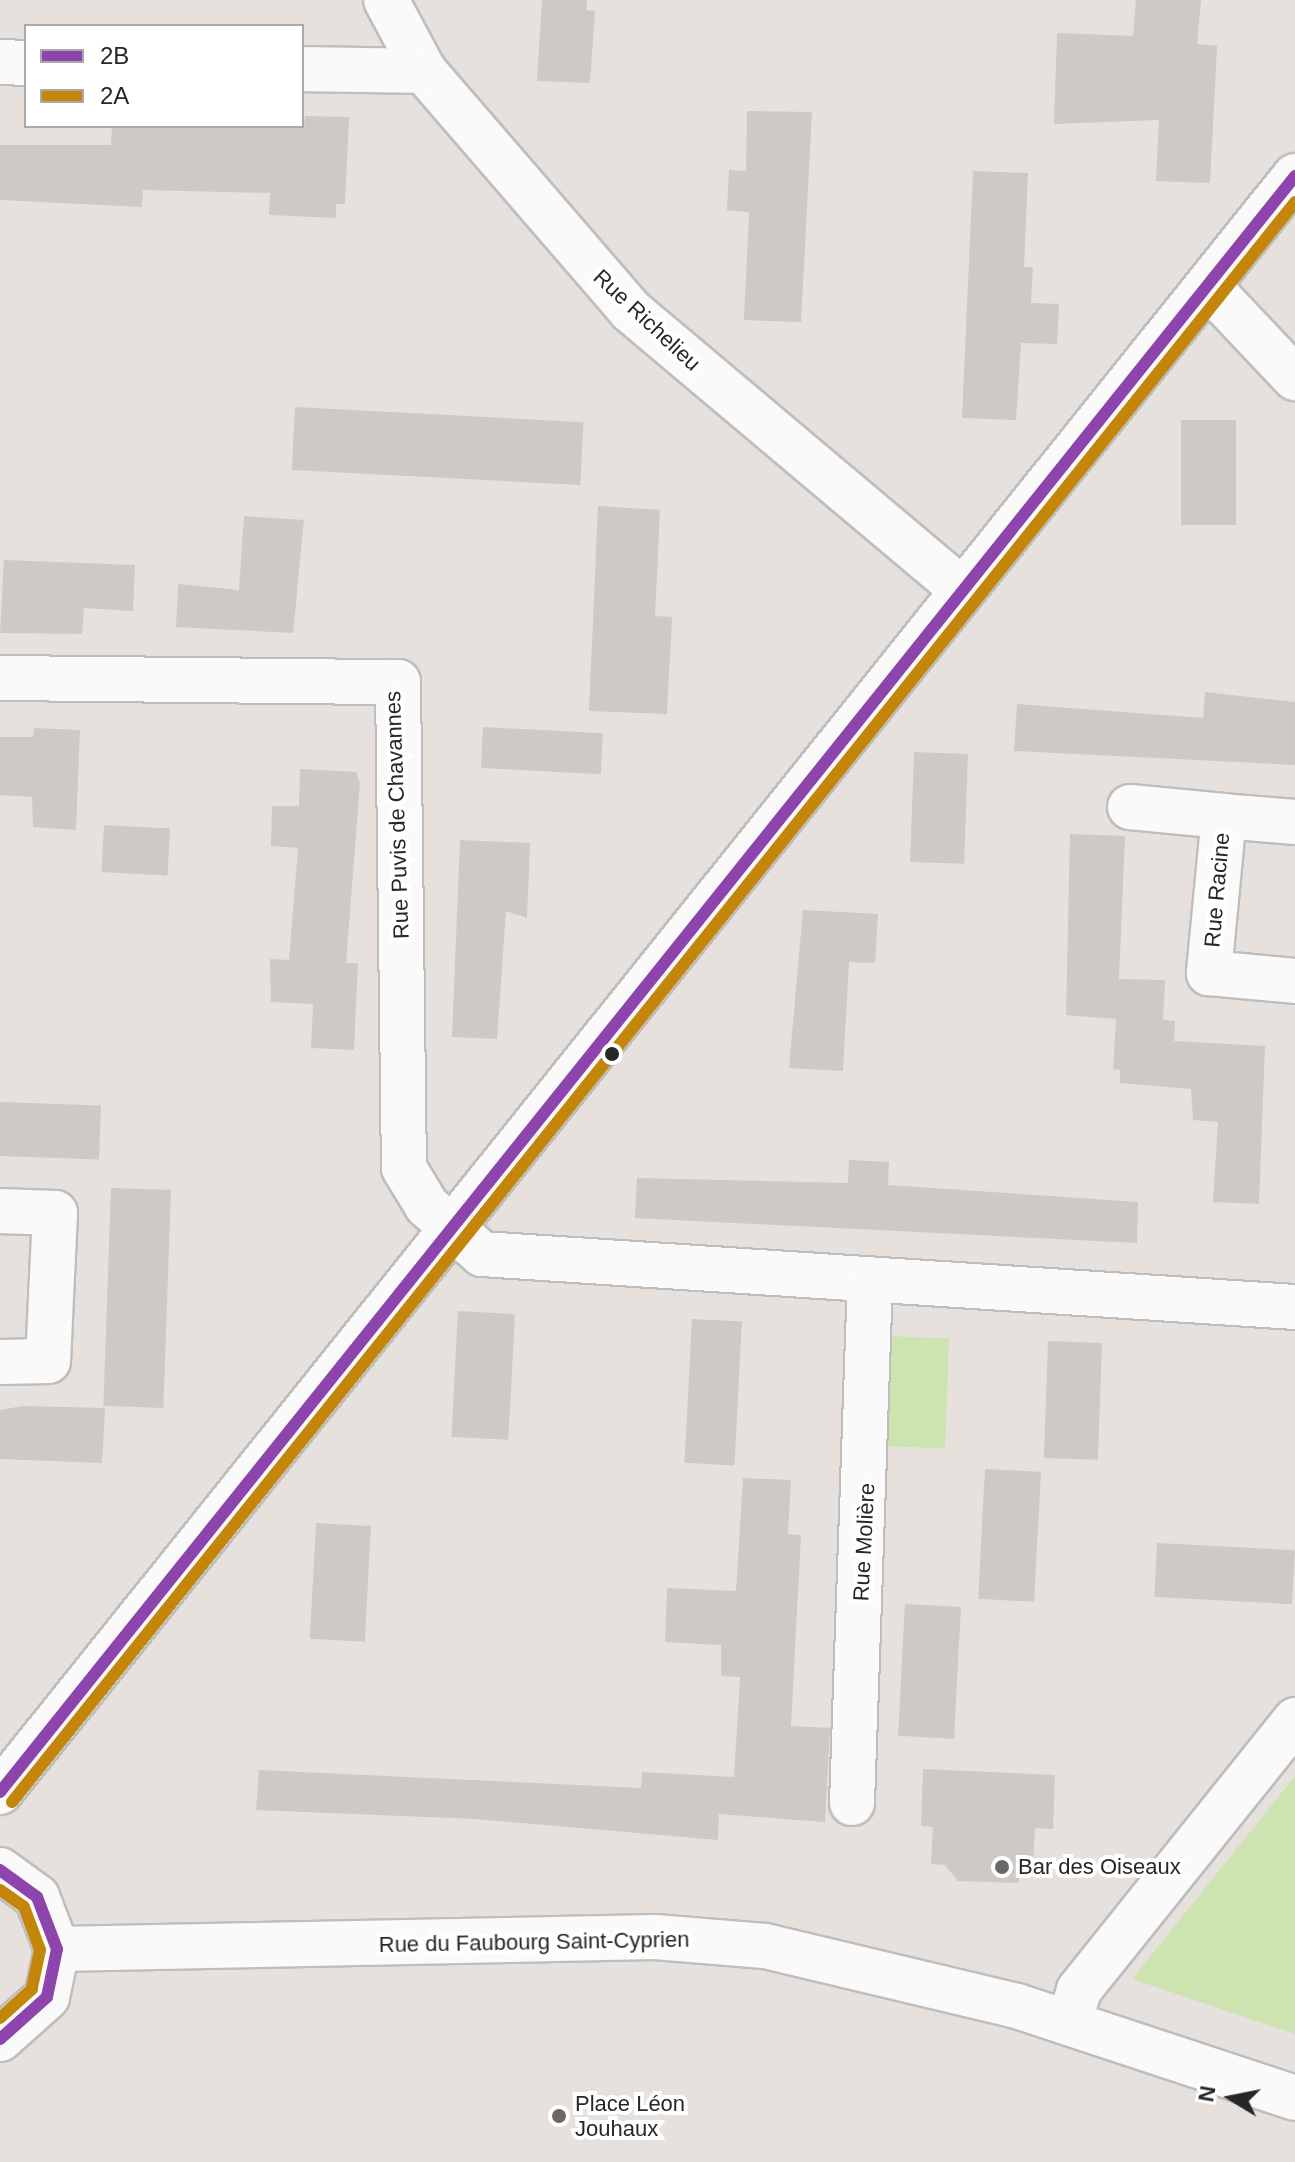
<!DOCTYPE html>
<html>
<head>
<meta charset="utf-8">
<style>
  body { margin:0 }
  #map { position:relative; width:1295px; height:2162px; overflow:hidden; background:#e6e1dc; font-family:Arial,sans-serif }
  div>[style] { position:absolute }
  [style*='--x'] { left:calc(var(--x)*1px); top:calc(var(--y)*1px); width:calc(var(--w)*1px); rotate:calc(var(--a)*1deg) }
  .green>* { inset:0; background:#cde4b1; transform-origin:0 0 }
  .building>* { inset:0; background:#ccc9c6; transform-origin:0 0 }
  .roads { filter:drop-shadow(2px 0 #bfbebe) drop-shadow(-2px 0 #bfbebe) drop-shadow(0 2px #bfbebe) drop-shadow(0 -2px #bfbebe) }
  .street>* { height:44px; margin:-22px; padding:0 22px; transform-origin:22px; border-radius:22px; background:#fbfafa }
  .secondary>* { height:44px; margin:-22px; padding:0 22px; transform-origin:22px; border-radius:22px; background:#fbfafa }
  .bus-1>* { height:12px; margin:-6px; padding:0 6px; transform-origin:6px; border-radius:6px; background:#8e44ad }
  .bus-2>* { height:12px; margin:-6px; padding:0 6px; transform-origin:6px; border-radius:6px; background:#c3860a }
  .dots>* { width:22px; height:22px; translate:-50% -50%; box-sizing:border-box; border:4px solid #fff; border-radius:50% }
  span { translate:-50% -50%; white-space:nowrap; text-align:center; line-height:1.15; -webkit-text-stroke:8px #fff; paint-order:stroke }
  .street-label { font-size:22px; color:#272727 }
  .poi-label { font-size:22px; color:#272727 }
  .left { translate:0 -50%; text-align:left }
  .legend { position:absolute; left:24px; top:24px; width:280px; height:104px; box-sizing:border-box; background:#fff; border:2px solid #a9a9a9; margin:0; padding:10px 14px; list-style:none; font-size:24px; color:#272727 }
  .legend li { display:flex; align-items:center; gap:16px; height:40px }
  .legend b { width:40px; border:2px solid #a9a9a9 }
  .north { position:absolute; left:1191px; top:2058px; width:80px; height:80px; -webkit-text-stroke:6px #fff; paint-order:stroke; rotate:280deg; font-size:22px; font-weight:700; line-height:32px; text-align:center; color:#272727 }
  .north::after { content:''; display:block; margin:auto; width:28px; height:36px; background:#272727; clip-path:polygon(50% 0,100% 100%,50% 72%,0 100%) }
</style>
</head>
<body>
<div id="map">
  <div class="green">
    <i style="left:883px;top:1336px;width:66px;height:110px;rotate:2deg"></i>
    <i style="clip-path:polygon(1295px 1776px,1295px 2034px,1132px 1979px)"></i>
  </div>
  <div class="building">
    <i style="clip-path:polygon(542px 0,587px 0,586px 10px,595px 11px,590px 83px,537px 81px)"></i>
    <i style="clip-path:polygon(1136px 0,1201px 0,1197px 44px,1217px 46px,1210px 183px,1156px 181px,1159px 120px,1054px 124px,1057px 33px,1133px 36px)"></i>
    <i style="clip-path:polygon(747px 111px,812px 112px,801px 322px,744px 320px,749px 212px,727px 210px,729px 170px,746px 171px)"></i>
    <i style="clip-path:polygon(305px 116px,349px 117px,345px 204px,336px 204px,336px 218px,269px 215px,270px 193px,143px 190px,142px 207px,0 200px,0 145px,111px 145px,112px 126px,304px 126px)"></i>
    <i style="clip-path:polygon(973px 171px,1028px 173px,1024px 267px,1033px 267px,1031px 303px,1059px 304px,1057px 344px,1021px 343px,1016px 420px,962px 418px)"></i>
    <i style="left:295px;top:407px;width:289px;height:63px;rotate:3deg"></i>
    <i style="left:1181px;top:420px;width:55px;height:105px"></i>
    <i style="clip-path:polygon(598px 506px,660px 510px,655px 616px,672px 617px,667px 714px,589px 711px)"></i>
    <i style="clip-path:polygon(244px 516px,304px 520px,293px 633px,176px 627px,178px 584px,239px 590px)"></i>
    <i style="clip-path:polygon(4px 560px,135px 565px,133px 611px,84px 608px,82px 634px,0 633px)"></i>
    <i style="clip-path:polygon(1205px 692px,1295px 702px,1295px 765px,1014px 751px,1017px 704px,1203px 718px)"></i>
    <i style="left:483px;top:727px;width:120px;height:41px;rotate:3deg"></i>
    <i style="clip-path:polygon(34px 728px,80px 730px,76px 830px,33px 827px,32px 797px,0 795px,0 737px,33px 737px)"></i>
    <i style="left:914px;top:752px;width:54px;height:110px;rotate:2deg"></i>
    <i style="clip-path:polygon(300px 769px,356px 772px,360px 783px,346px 963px,358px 963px,354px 1050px,311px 1048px,313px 1004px,271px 1002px,270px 959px,289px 960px,298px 848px,271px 846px,272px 806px,299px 806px)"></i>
    <i style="left:104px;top:825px;width:66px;height:47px;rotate:3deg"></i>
    <i style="clip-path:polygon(1070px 834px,1125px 836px,1119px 979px,1165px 980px,1163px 1020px,1175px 1021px,1174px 1041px,1265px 1046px,1259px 1204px,1213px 1202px,1218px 1122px,1193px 1120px,1191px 1089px,1120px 1083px,1120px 1070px,1113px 1069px,1116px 1019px,1066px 1015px)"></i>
    <i style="clip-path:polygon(460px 840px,530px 843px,527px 918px,506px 911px,497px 1039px,452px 1037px)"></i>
    <i style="clip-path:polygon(803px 910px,878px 914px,875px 963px,849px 962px,843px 1071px,789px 1068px)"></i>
    <i style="left:0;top:1102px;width:101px;height:54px;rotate:2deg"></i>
    <i style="clip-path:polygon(849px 1160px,889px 1162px,888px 1185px,1138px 1202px,1137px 1243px,635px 1218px,637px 1178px,848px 1183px)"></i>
    <i style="left:111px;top:1188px;width:60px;height:218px;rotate:2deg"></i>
    <i style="left:458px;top:1311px;width:57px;height:126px;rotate:3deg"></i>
    <i style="left:692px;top:1319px;width:50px;height:144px;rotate:3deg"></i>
    <i style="left:1048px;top:1341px;width:54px;height:117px;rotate:2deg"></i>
    <i style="clip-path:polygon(23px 1406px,105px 1408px,102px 1463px,0 1459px,0 1410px)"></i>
    <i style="left:985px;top:1469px;width:56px;height:130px;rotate:3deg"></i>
    <i style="clip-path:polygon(743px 1478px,791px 1480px,788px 1534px,801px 1535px,791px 1726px,830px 1728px,825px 1822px,719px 1814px,718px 1840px,475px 1819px,256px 1810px,259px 1770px,641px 1788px,642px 1772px,734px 1777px,740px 1677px,721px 1676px,721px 1645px,665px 1642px,667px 1588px,736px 1591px)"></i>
    <i style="left:316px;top:1523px;width:55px;height:116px;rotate:3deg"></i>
    <i style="left:1157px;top:1543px;width:138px;height:54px;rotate:3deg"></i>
    <i style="left:905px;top:1604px;width:56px;height:132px;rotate:3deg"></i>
    <i style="clip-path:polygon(923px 1769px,1055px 1775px,1053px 1829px,1035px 1828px,1033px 1863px,1019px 1862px,1019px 1883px,958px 1881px,945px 1865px,931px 1864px,933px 1827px,921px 1826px)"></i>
  </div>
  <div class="roads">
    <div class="street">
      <i style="--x:386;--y:0;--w:81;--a:61.8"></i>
      <i style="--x:424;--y:71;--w:316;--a:49.2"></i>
      <i style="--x:630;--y:310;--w:434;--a:40.1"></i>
      <i style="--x:0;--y:62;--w:26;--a:2"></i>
      <i style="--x:302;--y:69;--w:122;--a:0.9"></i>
      <i style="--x:1208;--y:286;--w:127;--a:46.6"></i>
      <i style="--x:0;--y:678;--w:398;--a:0.6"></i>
      <i style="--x:398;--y:682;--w:486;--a:89.3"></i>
      <i style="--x:404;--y:1168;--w:44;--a:58.8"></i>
      <i style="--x:427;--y:1206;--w:73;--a:41.1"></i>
      <i style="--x:482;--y:1254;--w:815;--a:3.73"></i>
      <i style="--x:1130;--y:807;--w:94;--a:5.5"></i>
      <i style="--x:1295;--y:822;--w:71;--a:-175.2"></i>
      <i style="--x:1224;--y:816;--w:158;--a:95.5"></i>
      <i style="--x:1209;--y:973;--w:86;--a:5.3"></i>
      <i style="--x:0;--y:1211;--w:55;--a:2.1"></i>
      <i style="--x:55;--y:1213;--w:148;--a:92.7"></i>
      <i style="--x:48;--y:1361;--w:48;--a:178.8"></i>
      <i style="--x:852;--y:1803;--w:523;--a:-88.03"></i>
      <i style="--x:1069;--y:2023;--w:34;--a:-73"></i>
      <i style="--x:1079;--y:1990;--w:346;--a:-51.3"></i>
    </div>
    <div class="secondary">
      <i style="--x:0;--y:1792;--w:2071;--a:-51.29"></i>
      <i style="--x:0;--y:1870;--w:46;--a:36.1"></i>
      <i style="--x:37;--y:1897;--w:56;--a:69"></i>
      <i style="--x:57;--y:1949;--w:49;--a:101.8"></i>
      <i style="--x:47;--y:1997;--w:63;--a:138.2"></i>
      <i style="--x:57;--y:1949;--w:598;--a:-1.15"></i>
      <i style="--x:655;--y:1937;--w:110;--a:4.7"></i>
      <i style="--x:765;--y:1946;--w:259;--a:13.4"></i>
      <i style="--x:1017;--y:2006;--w:293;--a:18.3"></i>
    </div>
  </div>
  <div class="bus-1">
    <i style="--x:0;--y:1792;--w:2071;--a:-51.29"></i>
    <i style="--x:0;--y:1870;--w:46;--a:36.1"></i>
    <i style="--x:37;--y:1897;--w:56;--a:69"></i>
    <i style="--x:57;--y:1949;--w:49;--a:101.8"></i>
    <i style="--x:47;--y:1997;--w:63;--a:138.2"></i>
  </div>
  <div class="bus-2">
    <i style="--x:12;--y:1802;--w:2051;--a:-51.27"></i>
    <i style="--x:0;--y:1890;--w:29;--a:35"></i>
    <i style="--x:24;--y:1907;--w:46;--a:69.6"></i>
    <i style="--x:40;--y:1950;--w:40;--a:102"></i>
    <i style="--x:32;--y:1989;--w:43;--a:137.8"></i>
  </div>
  <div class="dots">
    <i style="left:612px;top:1054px;background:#272727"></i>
    <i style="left:1002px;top:1867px;background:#6a6866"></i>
    <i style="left:559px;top:2116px;background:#6a6866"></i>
  </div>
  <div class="street-label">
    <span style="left:647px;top:320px;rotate:43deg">Rue Richelieu</span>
    <span style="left:397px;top:815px;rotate:-92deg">Rue Puvis de Chavannes</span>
    <span style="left:1217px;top:890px;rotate:-85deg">Rue Racine</span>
    <span style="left:864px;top:1542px;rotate:-87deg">Rue Molière</span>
    <span style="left:534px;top:1942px;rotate:-1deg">Rue du Faubourg Saint-Cyprien</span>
  </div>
  <div class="poi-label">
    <span class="left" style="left:1018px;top:1867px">Bar des Oiseaux</span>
    <span class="left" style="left:575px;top:2116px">Place Léon<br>Jouhaux</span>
  </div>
  <ul class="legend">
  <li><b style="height:10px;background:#8e44ad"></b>2B</li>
  <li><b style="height:10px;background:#c3860a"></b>2A</li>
  </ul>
  <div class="north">N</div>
</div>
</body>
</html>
